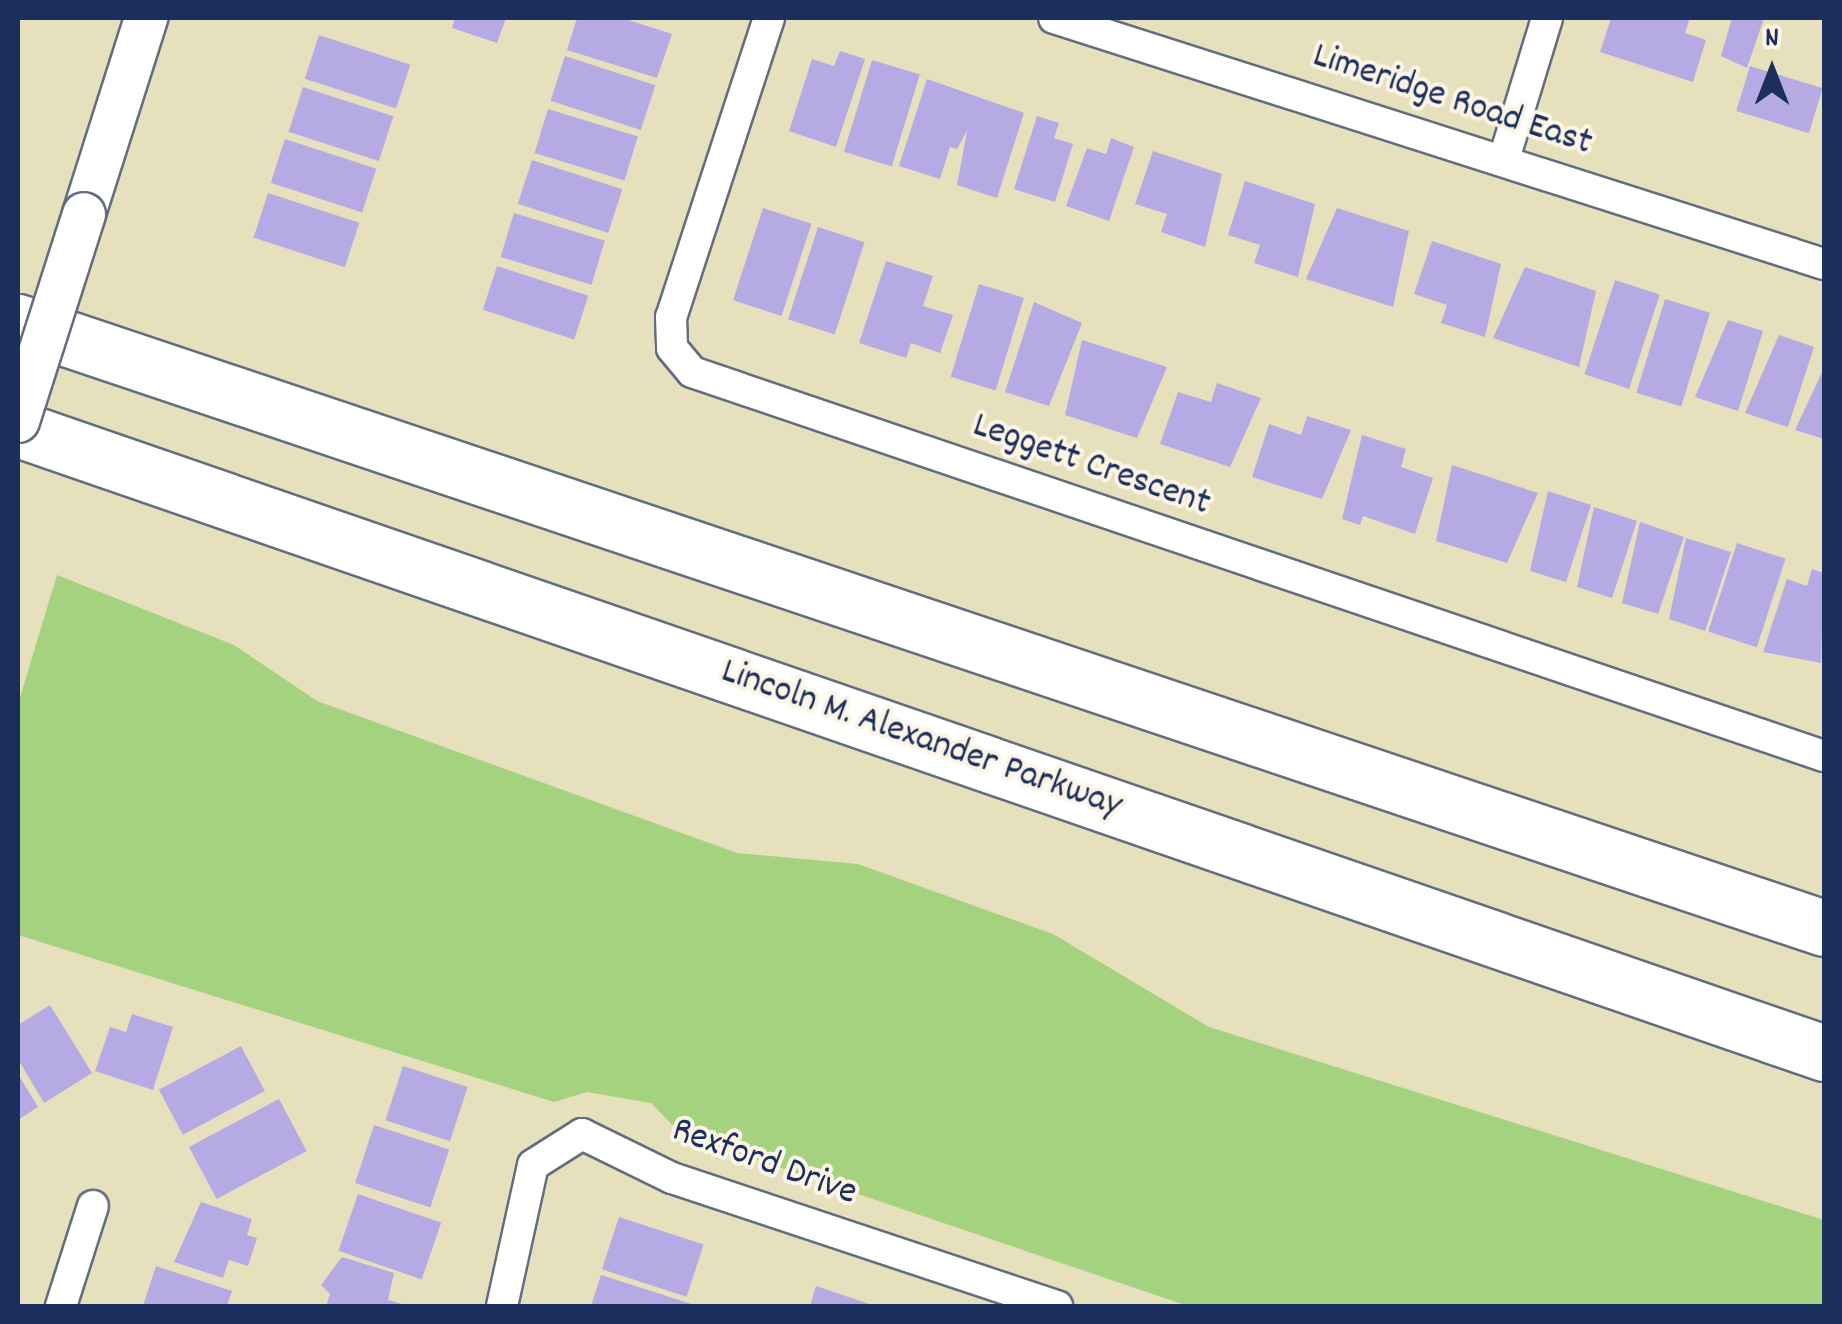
<!DOCTYPE html>
<html>
<head>
<meta charset="utf-8">
<style>
  body { margin:0 }
  #map { position:relative; width:1842px; height:1324px; overflow:hidden; background:#e7e0bd; font-family:Dekko,sans-serif }
  div>[style] { position:absolute }
  [style*='--x'] { left:calc(var(--x)*1px); top:calc(var(--y)*1px); width:calc(var(--w)*1px); rotate:calc(var(--a)*1deg) }
  .green>* { inset:0; background:#a5d27f }
  .building>* { inset:0; background:#b6aae4; transform-origin:0 0 }
  .roads { filter:drop-shadow(2px 0 #626d7f) drop-shadow(-2px 0 #626d7f) drop-shadow(0 2px #626d7f) drop-shadow(0 -2px #626d7f) }
  .street>* { height:30px; margin:-15px; padding:0 15px; transform-origin:15px; border-radius:15px; background:#fff }
  .secondary>* { height:42px; margin:-21px; padding:0 21px; transform-origin:21px; border-radius:21px; background:#fff }
  .highway>* { height:55px; margin:-27.5px; padding:0 27.5px; transform-origin:27.5px; border-radius:27.5px; background:#fff }
  .bridges { filter:drop-shadow(2px 0 #626d7f) drop-shadow(-2px 0 #626d7f) drop-shadow(0 2px #626d7f) drop-shadow(0 -2px #626d7f) }
  .secondary-bridge>* { height:42px; margin:-21px; padding:0 21px; transform-origin:21px; border-radius:21px; background:#fff }
  span { translate:-50% -50%; white-space:nowrap; text-align:center; line-height:1.15; -webkit-text-stroke:8px #fcf5e5; paint-order:stroke }
  .street-label { font-size:38px; color:#1b2f5e }
  .frame { position:absolute; inset:0; border:20px solid #1b2f5e; pointer-events:none }
  .north { position:absolute; left:1722px; top:20px; width:100px; height:100px; -webkit-text-stroke:8px #fcf5e5; paint-order:stroke; rotate:0deg; font-size:28px; font-weight:700; line-height:40px; text-align:center; color:#1b2f5e }
  .north::after { content:''; display:block; margin:auto; width:35px; height:45px; background:#1b2f5e; clip-path:polygon(50% 0,100% 100%,50% 72%,0 100%) }
</style>
</head>
<body>
<div id="map">
  <div class="green">
    <i style="clip-path:polygon(57px 575px,234px 645px,317px 701px,737px 853px,858px 864px,1053px 934px,1209px 1027px,1824px 1220px,1824px 1306px,1188px 1306px,681px 1134px,651px 1103px,587px 1092px,554px 1102px,18px 935px,18px 704px)"></i>
  </div>
  <div class="building">
    <i style="clip-path:polygon(455px 18px,506px 18px,497px 43px,452px 28px)"></i>
    <i style="clip-path:polygon(577px 18px,622px 18px,672px 34px,657px 78px,567px 50px)"></i>
    <i style="clip-path:polygon(1611px 18px,1690px 18px,1685px 33px,1706px 40px,1693px 82px,1600px 52px)"></i>
    <i style="clip-path:polygon(1732px 18px,1764px 18px,1747px 68px,1721px 56px)"></i>
    <i style="left:319px;top:35px;width:96px;height:46px;rotate:18deg"></i>
    <i style="clip-path:polygon(840px 51px,865px 59px,836px 147px,789px 131px,812px 59px,834px 66px)"></i>
    <i style="left:565px;top:56px;width:95px;height:47px;rotate:18deg"></i>
    <i style="left:872px;top:60px;width:50px;height:96px;rotate:17deg"></i>
    <i style="left:1750px;top:66px;width:76px;height:47px;rotate:17deg"></i>
    <i style="clip-path:polygon(927px 79px,1024px 113px,997px 198px,957px 185px,967px 131px,957px 149px,950px 147px,940px 179px,899px 166px)"></i>
    <i style="left:303px;top:87px;width:95px;height:47px;rotate:18deg"></i>
    <i style="left:548px;top:109px;width:94px;height:46px;rotate:17deg"></i>
    <i style="clip-path:polygon(1037px 116px,1059px 123px,1054px 138px,1073px 144px,1055px 202px,1014px 189px)"></i>
    <i style="clip-path:polygon(1111px 138px,1134px 147px,1109px 221px,1066px 206px,1087px 148px,1106px 154px)"></i>
    <i style="left:285px;top:139px;width:96px;height:46px;rotate:18deg"></i>
    <i style="clip-path:polygon(1153px 151px,1222px 174px,1205px 247px,1161px 232px,1167px 214px,1135px 204px)"></i>
    <i style="left:532px;top:160px;width:95px;height:46px;rotate:18deg"></i>
    <i style="clip-path:polygon(1245px 181px,1315px 204px,1298px 277px,1254px 263px,1260px 245px,1228px 235px)"></i>
    <i style="left:268px;top:193px;width:96px;height:47px;rotate:18deg"></i>
    <i style="left:763px;top:208px;width:51px;height:97px;rotate:18deg"></i>
    <i style="clip-path:polygon(1337px 208px,1409px 231px,1393px 307px,1306px 279px)"></i>
    <i style="left:514px;top:213px;width:95px;height:46px;rotate:17deg"></i>
    <i style="left:818px;top:227px;width:49px;height:97px;rotate:18deg"></i>
    <i style="clip-path:polygon(1432px 241px,1501px 264px,1485px 337px,1441px 323px,1447px 305px,1414px 294px)"></i>
    <i style="clip-path:polygon(886px 261px,933px 276px,923px 306px,953px 315px,940px 353px,911px 343px,906px 358px,859px 343px)"></i>
    <i style="left:497px;top:266px;width:96px;height:46px;rotate:18deg"></i>
    <i style="clip-path:polygon(1525px 267px,1596px 291px,1579px 367px,1493px 338px)"></i>
    <i style="left:1615px;top:280px;width:47px;height:99px;rotate:18deg"></i>
    <i style="left:979px;top:284px;width:47px;height:97px;rotate:17deg"></i>
    <i style="left:1665px;top:299px;width:47px;height:98px;rotate:17deg"></i>
    <i style="clip-path:polygon(1034px 302px,1082px 323px,1049px 406px,1005px 392px)"></i>
    <i style="clip-path:polygon(1728px 320px,1763px 331px,1738px 411px,1695px 397px)"></i>
    <i style="clip-path:polygon(1779px 335px,1814px 347px,1788px 427px,1745px 413px)"></i>
    <i style="clip-path:polygon(1082px 340px,1167px 367px,1137px 438px,1065px 415px)"></i>
    <i style="clip-path:polygon(1824px 368px,1824px 439px,1795px 430px)"></i>
    <i style="clip-path:polygon(1217px 383px,1261px 398px,1230px 467px,1160px 444px,1178px 392px,1211px 402px)"></i>
    <i style="clip-path:polygon(1307px 416px,1351px 430px,1322px 499px,1252px 477px,1269px 424px,1301px 435px)"></i>
    <i style="clip-path:polygon(1362px 435px,1406px 449px,1401px 467px,1433px 478px,1415px 534px,1363px 516px,1360px 525px,1342px 519px)"></i>
    <i style="clip-path:polygon(1452px 465px,1538px 493px,1507px 563px,1436px 541px)"></i>
    <i style="clip-path:polygon(1548px 491px,1591px 505px,1566px 582px,1530px 571px)"></i>
    <i style="clip-path:polygon(1594px 507px,1637px 521px,1612px 598px,1577px 587px)"></i>
    <i style="clip-path:polygon(1640px 522px,1684px 537px,1658px 614px,1622px 603px)"></i>
    <i style="clip-path:polygon(1686px 538px,1731px 552px,1705px 631px,1669px 619px)"></i>
    <i style="left:1737px;top:543px;width:51px;height:93px;rotate:18deg"></i>
    <i style="clip-path:polygon(1812px 569px,1824px 573px,1821px 663px,1763px 652px,1787px 579px,1807px 586px)"></i>
    <i style="clip-path:polygon(50px 1005px,92px 1073px,44px 1103px,18px 1059px,18px 1025px)"></i>
    <i style="clip-path:polygon(132px 1014px,173px 1027px,153px 1090px,95px 1071px,110px 1027px,126px 1032px)"></i>
    <i style="left:241px;top:1046px;width:51px;height:93px;rotate:62deg"></i>
    <i style="left:403px;top:1066px;width:68px;height:57px;rotate:18deg"></i>
    <i style="clip-path:polygon(18px 1074px,38px 1107px,18px 1120px)"></i>
    <i style="left:279px;top:1099px;width:59px;height:102px;rotate:62deg"></i>
    <i style="left:374px;top:1125px;width:79px;height:61px;rotate:18deg"></i>
    <i style="left:358px;top:1194px;width:88px;height:60px;rotate:19deg"></i>
    <i style="clip-path:polygon(201px 1202px,252px 1219px,247px 1235px,257px 1238px,248px 1266px,229px 1260px,223px 1278px,174px 1262px)"></i>
    <i style="left:619px;top:1217px;width:89px;height:55px;rotate:18deg"></i>
    <i style="clip-path:polygon(342px 1257px,394px 1273px,388px 1300px,409px 1306px,326px 1306px,330px 1294px,321px 1285px)"></i>
    <i style="clip-path:polygon(156px 1266px,232px 1291px,227px 1306px,143px 1306px)"></i>
    <i style="clip-path:polygon(601px 1275px,698px 1306px,591px 1306px)"></i>
    <i style="clip-path:polygon(816px 1286px,875px 1306px,810px 1306px)"></i>
  </div>
  <div class="roads">
    <div class="street">
      <i style="--x:769;--y:18;--w:315;--a:108.1"></i>
      <i style="--x:671;--y:317;--w:31;--a:88"></i>
      <i style="--x:672;--y:348;--w:31;--a:50"></i>
      <i style="--x:692;--y:372;--w:1195;--a:18.74"></i>
      <i style="--x:1054;--y:18;--w:808;--a:17.72"></i>
      <i style="--x:1504;--y:159;--w:147;--a:-73"></i>
      <i style="--x:61;--y:1306;--w:105;--a:-72.3"></i>
      <i style="--x:502;--y:1306;--w:144;--a:-77.6"></i>
      <i style="--x:533;--y:1165;--w:58;--a:-32.3"></i>
      <i style="--x:582;--y:1134;--w:100;--a:26.1"></i>
      <i style="--x:672;--y:1178;--w:406;--a:18.4"></i>
    </div>
    <div class="secondary">
      <i style="--x:84;--y:214;--w:206;--a:-72.4"></i>
    </div>
    <div class="highway">
      <i style="--x:18;--y:322;--w:1905;--a:18.55"></i>
      <i style="--x:18;--y:429;--w:1911;--a:19.06"></i>
    </div>
  </div>
  <div class="bridges">
    <div class="secondary-bridge">
      <i style="--x:18;--y:421;--w:217;--a:-72.3"></i>
    </div>
  </div>
  <div class="street-label">
    <span style="left:1452px;top:101px;rotate:18deg">Limeridge Road East</span>
    <span style="left:1091px;top:466px;rotate:19deg">Leggett Crescent</span>
    <span style="left:921px;top:740px;rotate:19deg">Lincoln M. Alexander Parkway</span>
    <span style="left:764px;top:1163px;rotate:20deg">Rexford Drive</span>
  </div>
  <div class="frame"></div>
  <div class="north">N</div>
</div>
</body>
</html>
